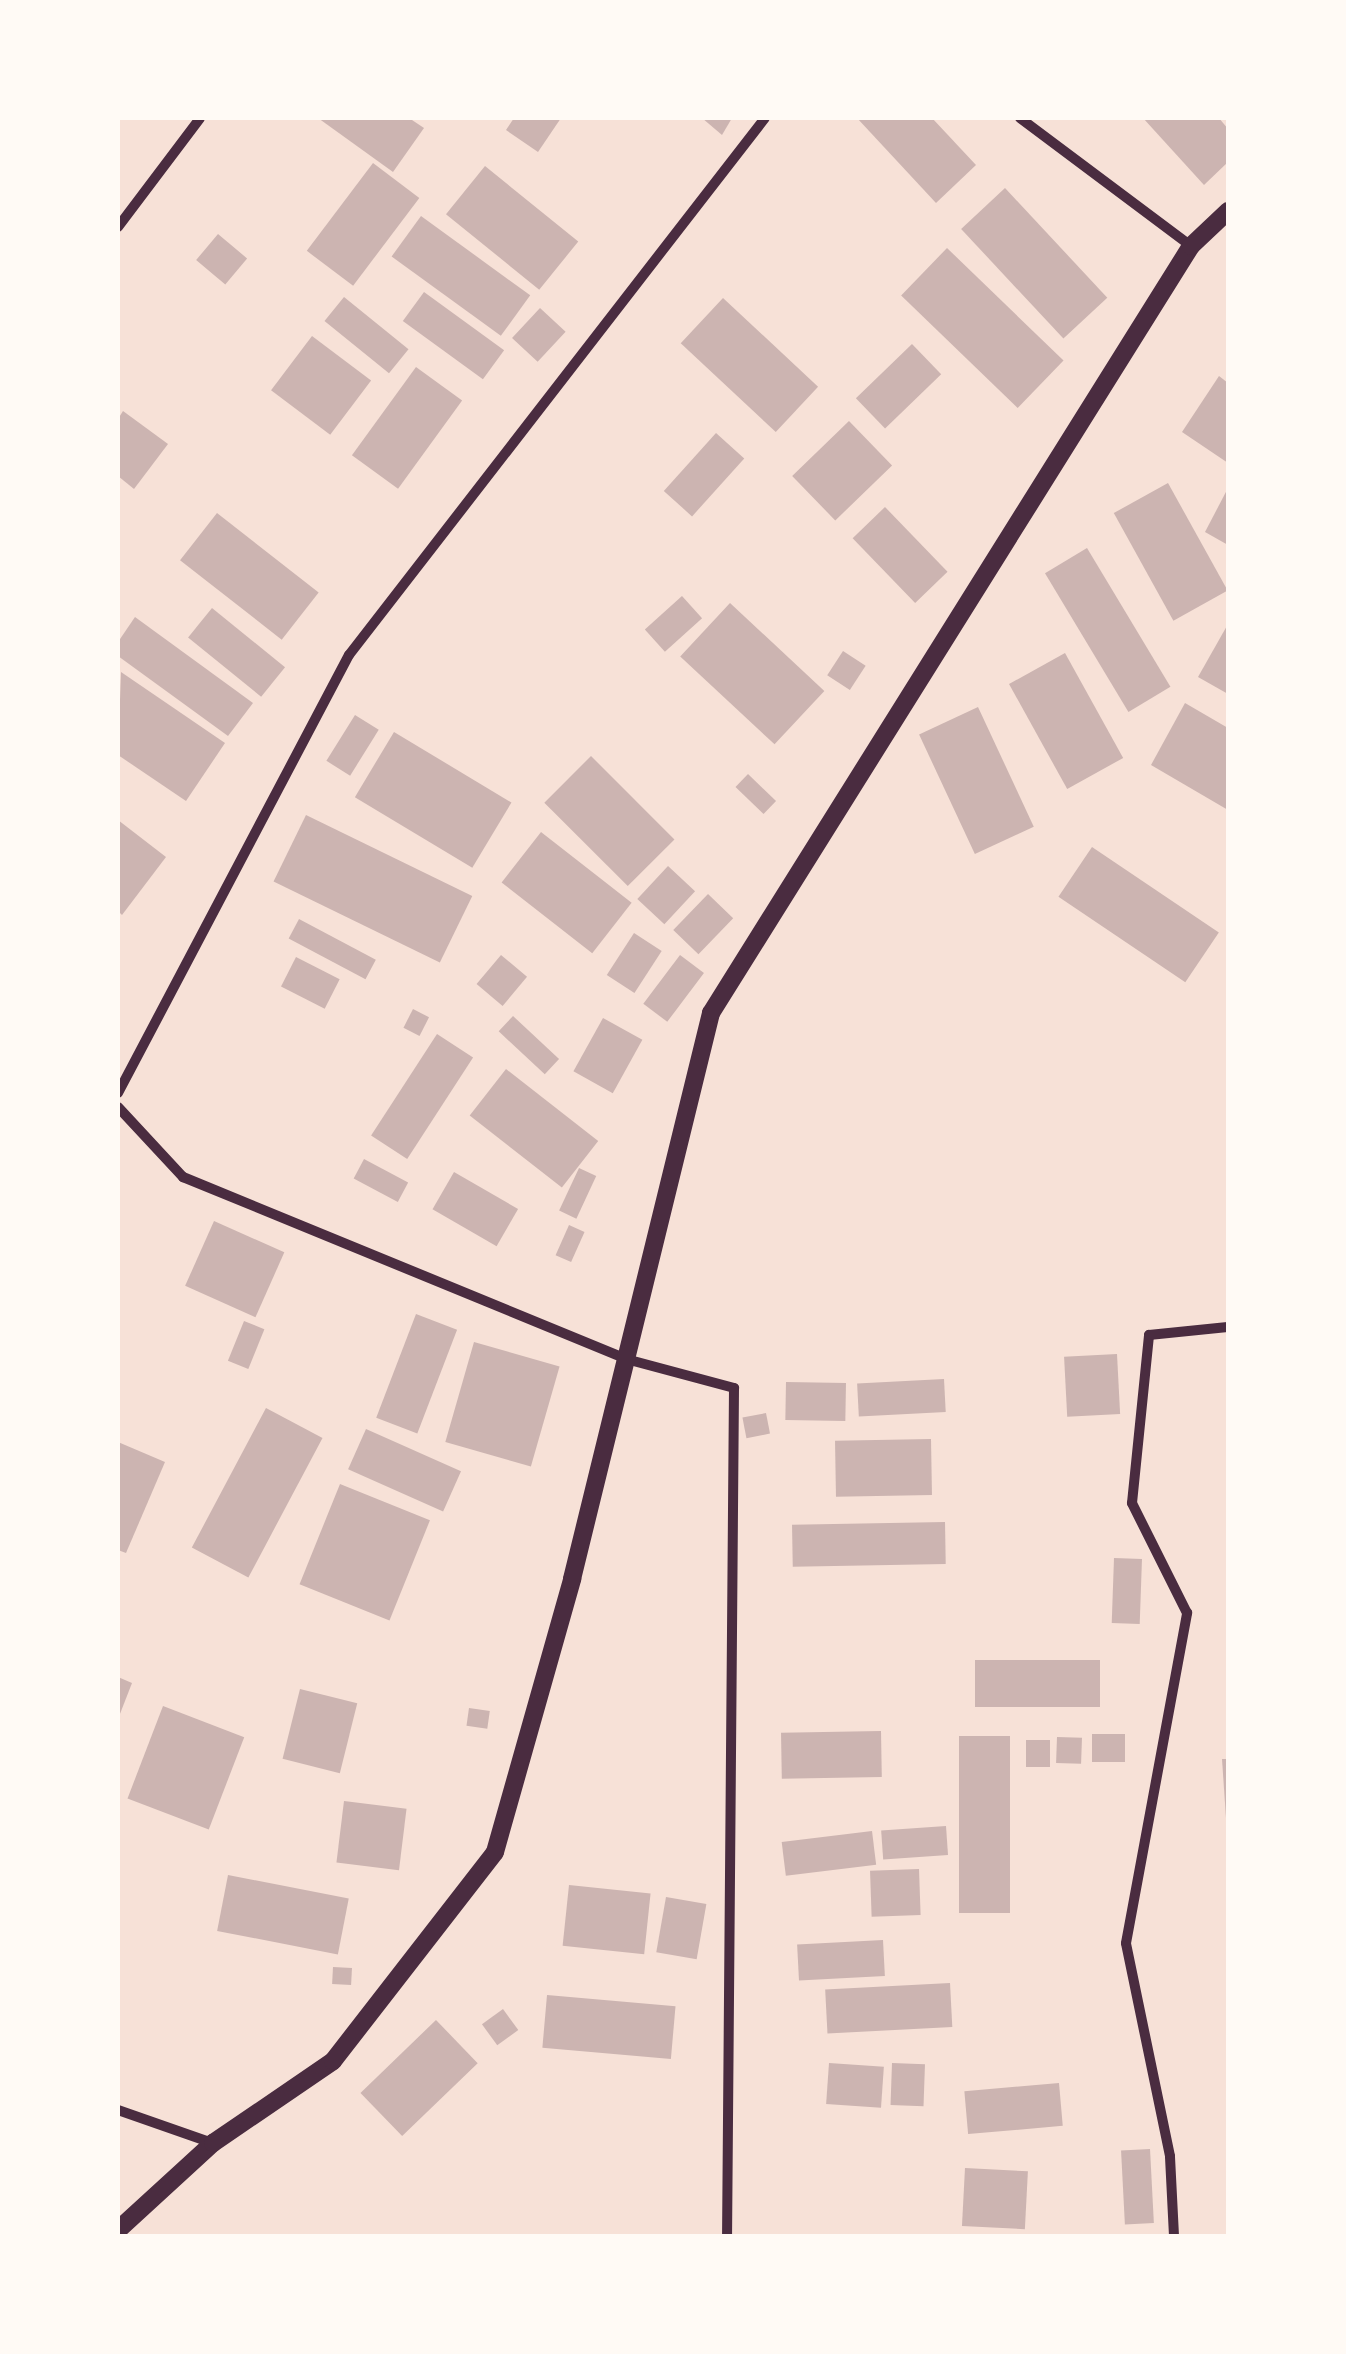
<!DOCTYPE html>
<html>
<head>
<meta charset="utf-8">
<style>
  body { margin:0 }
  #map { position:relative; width:1346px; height:2354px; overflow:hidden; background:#f7e1d7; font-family:"Public Sans",sans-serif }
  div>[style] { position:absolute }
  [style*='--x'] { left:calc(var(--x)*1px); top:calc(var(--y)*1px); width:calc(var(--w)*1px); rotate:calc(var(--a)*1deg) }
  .building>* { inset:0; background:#ccb4b1; transform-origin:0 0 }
  .minor>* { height:10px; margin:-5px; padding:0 5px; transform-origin:5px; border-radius:5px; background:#4a2c40 }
  .tertiary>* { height:18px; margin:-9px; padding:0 9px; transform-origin:9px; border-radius:9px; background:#4a2c40 }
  span { translate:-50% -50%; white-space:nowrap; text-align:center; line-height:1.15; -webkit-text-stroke:9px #fffaf5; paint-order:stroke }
  .frame { position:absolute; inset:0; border:120px solid #fffaf5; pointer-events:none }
</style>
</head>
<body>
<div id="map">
  <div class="building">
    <i style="clip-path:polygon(318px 118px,409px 118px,424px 128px,393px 172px)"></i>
    <i style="clip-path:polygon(514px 118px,561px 118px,538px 152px,506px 130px)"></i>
    <i style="clip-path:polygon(702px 118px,732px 118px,722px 135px)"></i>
    <i style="clip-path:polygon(857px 118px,932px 118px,976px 165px,936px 203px)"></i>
    <i style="clip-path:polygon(1143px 118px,1219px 118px,1228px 129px,1228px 162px,1204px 185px)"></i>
    <i style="left:373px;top:163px;width:58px;height:110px;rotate:37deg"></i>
    <i style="left:485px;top:166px;width:120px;height:62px;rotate:39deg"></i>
    <i style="left:1005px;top:188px;width:150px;height:60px;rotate:47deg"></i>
    <i style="left:421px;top:216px;width:135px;height:50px;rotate:36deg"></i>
    <i style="left:218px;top:234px;width:38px;height:34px;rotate:40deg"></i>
    <i style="left:947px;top:248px;width:162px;height:66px;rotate:44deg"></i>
    <i style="left:424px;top:292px;width:99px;height:36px;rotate:36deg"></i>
    <i style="left:344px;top:297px;width:83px;height:31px;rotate:39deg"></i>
    <i style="left:723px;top:298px;width:130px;height:62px;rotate:43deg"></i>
    <i style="left:540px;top:308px;width:35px;height:41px;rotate:43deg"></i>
    <i style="left:312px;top:336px;width:74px;height:68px;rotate:37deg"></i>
    <i style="left:912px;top:344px;width:42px;height:78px;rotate:46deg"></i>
    <i style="left:416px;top:367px;width:57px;height:109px;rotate:36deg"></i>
    <i style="clip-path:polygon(1219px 376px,1228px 383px,1228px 463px,1182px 432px)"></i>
    <i style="clip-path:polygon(123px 411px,168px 444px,134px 489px,118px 476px,118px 419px)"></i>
    <i style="left:849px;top:421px;width:62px;height:79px;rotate:46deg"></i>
    <i style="left:716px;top:433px;width:38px;height:78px;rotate:42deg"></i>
    <i style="left:1168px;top:483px;width:123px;height:62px;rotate:61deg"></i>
    <i style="clip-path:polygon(1228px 488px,1228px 545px,1205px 532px)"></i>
    <i style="left:885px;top:507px;width:90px;height:45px;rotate:46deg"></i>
    <i style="left:217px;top:513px;width:129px;height:60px;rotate:38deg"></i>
    <i style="left:1087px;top:548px;width:162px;height:49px;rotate:59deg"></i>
    <i style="left:682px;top:596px;width:30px;height:50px;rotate:48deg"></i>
    <i style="left:730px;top:603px;width:129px;height:73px;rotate:43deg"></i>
    <i style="left:212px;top:608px;width:94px;height:38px;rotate:39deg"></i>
    <i style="clip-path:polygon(135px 617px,253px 703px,228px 736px,118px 656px,118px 642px)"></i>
    <i style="clip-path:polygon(1228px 624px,1228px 694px,1198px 677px)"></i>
    <i style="left:843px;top:651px;width:27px;height:29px;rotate:33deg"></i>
    <i style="left:1065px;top:653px;width:120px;height:64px;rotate:61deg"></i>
    <i style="clip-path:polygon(121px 672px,225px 743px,186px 801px,118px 755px)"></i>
    <i style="clip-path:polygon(1185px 703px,1228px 728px,1228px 810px,1151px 765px)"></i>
    <i style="left:978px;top:707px;width:132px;height:65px;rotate:65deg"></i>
    <i style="left:355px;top:715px;width:28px;height:54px;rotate:32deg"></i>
    <i style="left:394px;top:732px;width:137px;height:76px;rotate:31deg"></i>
    <i style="left:591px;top:756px;width:118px;height:66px;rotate:45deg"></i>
    <i style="left:748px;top:774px;width:39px;height:18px;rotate:44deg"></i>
    <i style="left:306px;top:815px;width:185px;height:74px;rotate:26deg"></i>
    <i style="clip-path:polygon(118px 820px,166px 857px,122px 915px,118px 911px)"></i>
    <i style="left:541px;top:832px;width:115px;height:64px;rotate:38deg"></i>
    <i style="left:1092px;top:847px;width:153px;height:60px;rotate:34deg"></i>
    <i style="left:668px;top:866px;width:37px;height:45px;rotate:43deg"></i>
    <i style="left:708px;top:894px;width:35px;height:50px;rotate:44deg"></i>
    <i style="left:299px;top:919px;width:87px;height:22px;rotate:28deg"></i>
    <i style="left:634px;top:933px;width:33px;height:50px;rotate:33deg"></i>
    <i style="left:501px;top:955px;width:34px;height:38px;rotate:40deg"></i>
    <i style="left:680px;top:955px;width:30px;height:61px;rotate:37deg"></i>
    <i style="left:296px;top:957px;width:49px;height:33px;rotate:27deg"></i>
    <i style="left:413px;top:1009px;width:18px;height:21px;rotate:27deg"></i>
    <i style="left:513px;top:1016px;width:63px;height:21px;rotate:43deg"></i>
    <i style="left:603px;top:1018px;width:45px;height:61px;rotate:29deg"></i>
    <i style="left:437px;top:1034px;width:43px;height:121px;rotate:33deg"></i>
    <i style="left:506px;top:1069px;width:117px;height:59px;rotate:38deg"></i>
    <i style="left:364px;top:1159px;width:50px;height:22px;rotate:28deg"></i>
    <i style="left:579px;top:1168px;width:19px;height:47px;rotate:25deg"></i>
    <i style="left:454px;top:1172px;width:74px;height:43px;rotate:30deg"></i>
    <i style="left:214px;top:1221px;width:77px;height:71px;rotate:24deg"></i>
    <i style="left:569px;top:1225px;width:17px;height:33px;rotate:24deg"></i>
    <i style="left:416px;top:1314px;width:44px;height:111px;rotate:21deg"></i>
    <i style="left:244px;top:1321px;width:22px;height:43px;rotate:22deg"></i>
    <i style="left:474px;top:1342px;width:89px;height:104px;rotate:16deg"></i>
    <i style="left:1117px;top:1354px;width:60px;height:53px;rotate:87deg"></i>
    <i style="left:944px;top:1379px;width:33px;height:87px;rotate:87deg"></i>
    <i style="left:786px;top:1382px;width:60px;height:38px;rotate:1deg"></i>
    <i style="left:266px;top:1408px;width:64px;height:158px;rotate:28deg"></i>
    <i style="left:766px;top:1413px;width:21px;height:24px;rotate:79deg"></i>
    <i style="left:366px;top:1429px;width:104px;height:44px;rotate:24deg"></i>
    <i style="left:931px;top:1439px;width:56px;height:96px;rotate:89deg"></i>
    <i style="clip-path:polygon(118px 1442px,165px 1462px,126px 1553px,118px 1550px)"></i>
    <i style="left:340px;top:1484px;width:97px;height:108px;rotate:22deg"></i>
    <i style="left:945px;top:1522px;width:42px;height:153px;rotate:89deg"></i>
    <i style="left:1114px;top:1558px;width:28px;height:65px;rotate:2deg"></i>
    <i style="left:1100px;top:1660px;width:47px;height:125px;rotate:90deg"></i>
    <i style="clip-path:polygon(118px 1677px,132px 1683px,118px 1719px)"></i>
    <i style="left:300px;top:1689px;width:59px;height:72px;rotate:14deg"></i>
    <i style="left:163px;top:1706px;width:87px;height:99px;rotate:21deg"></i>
    <i style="left:469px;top:1708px;width:21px;height:18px;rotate:8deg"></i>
    <i style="left:881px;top:1731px;width:46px;height:100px;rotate:89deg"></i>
    <i style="left:1092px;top:1734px;width:33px;height:28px"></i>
    <i style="left:959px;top:1736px;width:51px;height:177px"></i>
    <i style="left:1057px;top:1737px;width:25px;height:26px;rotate:2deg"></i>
    <i style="left:1026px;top:1740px;width:24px;height:27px"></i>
    <i style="clip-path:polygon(1222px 1759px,1228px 1759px,1228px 1818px,1226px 1818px)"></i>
    <i style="left:344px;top:1801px;width:63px;height:62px;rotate:7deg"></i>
    <i style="left:946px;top:1826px;width:29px;height:65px;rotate:86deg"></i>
    <i style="left:872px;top:1831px;width:34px;height:91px;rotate:83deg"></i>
    <i style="left:919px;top:1869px;width:46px;height:49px;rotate:88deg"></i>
    <i style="left:228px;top:1875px;width:123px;height:57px;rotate:11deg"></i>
    <i style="left:569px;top:1885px;width:82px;height:61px;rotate:6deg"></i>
    <i style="left:666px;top:1897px;width:41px;height:56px;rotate:10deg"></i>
    <i style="left:883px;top:1940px;width:36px;height:86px;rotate:87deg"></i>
    <i style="left:333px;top:1967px;width:19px;height:17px;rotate:3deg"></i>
    <i style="left:950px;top:1983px;width:44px;height:125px;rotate:87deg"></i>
    <i style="left:547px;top:1995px;width:129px;height:53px;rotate:5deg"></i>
    <i style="left:503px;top:2009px;width:26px;height:26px;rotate:54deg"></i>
    <i style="left:436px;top:2020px;width:60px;height:105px;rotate:46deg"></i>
    <i style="left:829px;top:2063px;width:55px;height:41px;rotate:4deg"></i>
    <i style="left:892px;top:2063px;width:33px;height:42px;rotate:2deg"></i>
    <i style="left:1059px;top:2083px;width:43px;height:95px;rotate:85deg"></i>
    <i style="left:1150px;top:2149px;width:74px;height:29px;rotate:87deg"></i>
    <i style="left:965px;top:2168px;width:63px;height:58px;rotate:3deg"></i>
  </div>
  <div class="minor">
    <i style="--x:1020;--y:118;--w:214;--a:36.8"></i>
    <i style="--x:118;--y:227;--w:136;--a:-53"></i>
    <i style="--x:118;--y:1093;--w:495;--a:-62.2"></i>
    <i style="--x:349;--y:655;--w:679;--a:-52.24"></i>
    <i style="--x:118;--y:1107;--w:96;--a:47.1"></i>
    <i style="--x:183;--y:1177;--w:479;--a:22.3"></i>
    <i style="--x:626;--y:1359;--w:112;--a:15"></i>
    <i style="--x:734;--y:1388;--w:848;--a:90.47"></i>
    <i style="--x:118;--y:2110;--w:100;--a:19.3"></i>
    <i style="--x:1174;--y:2236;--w:80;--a:-92.9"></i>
    <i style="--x:1170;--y:2156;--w:217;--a:-101.7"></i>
    <i style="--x:1126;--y:1943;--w:336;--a:-79.5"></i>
    <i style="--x:1187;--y:1613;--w:123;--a:-116.6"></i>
    <i style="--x:1132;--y:1503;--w:169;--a:-84.2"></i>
    <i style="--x:1149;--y:1335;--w:79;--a:-5.8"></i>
  </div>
  <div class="tertiary">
    <i style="--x:118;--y:2230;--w:129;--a:-42.5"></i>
    <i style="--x:213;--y:2143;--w:145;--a:-34.3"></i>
    <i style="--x:333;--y:2061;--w:264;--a:-52.2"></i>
    <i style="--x:495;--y:1852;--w:284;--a:-74.2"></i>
    <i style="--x:572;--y:1579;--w:583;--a:-76.2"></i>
    <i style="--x:711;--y:1013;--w:905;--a:-57.96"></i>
    <i style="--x:1191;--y:246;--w:51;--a:-43.4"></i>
  </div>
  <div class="frame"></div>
</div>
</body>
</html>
